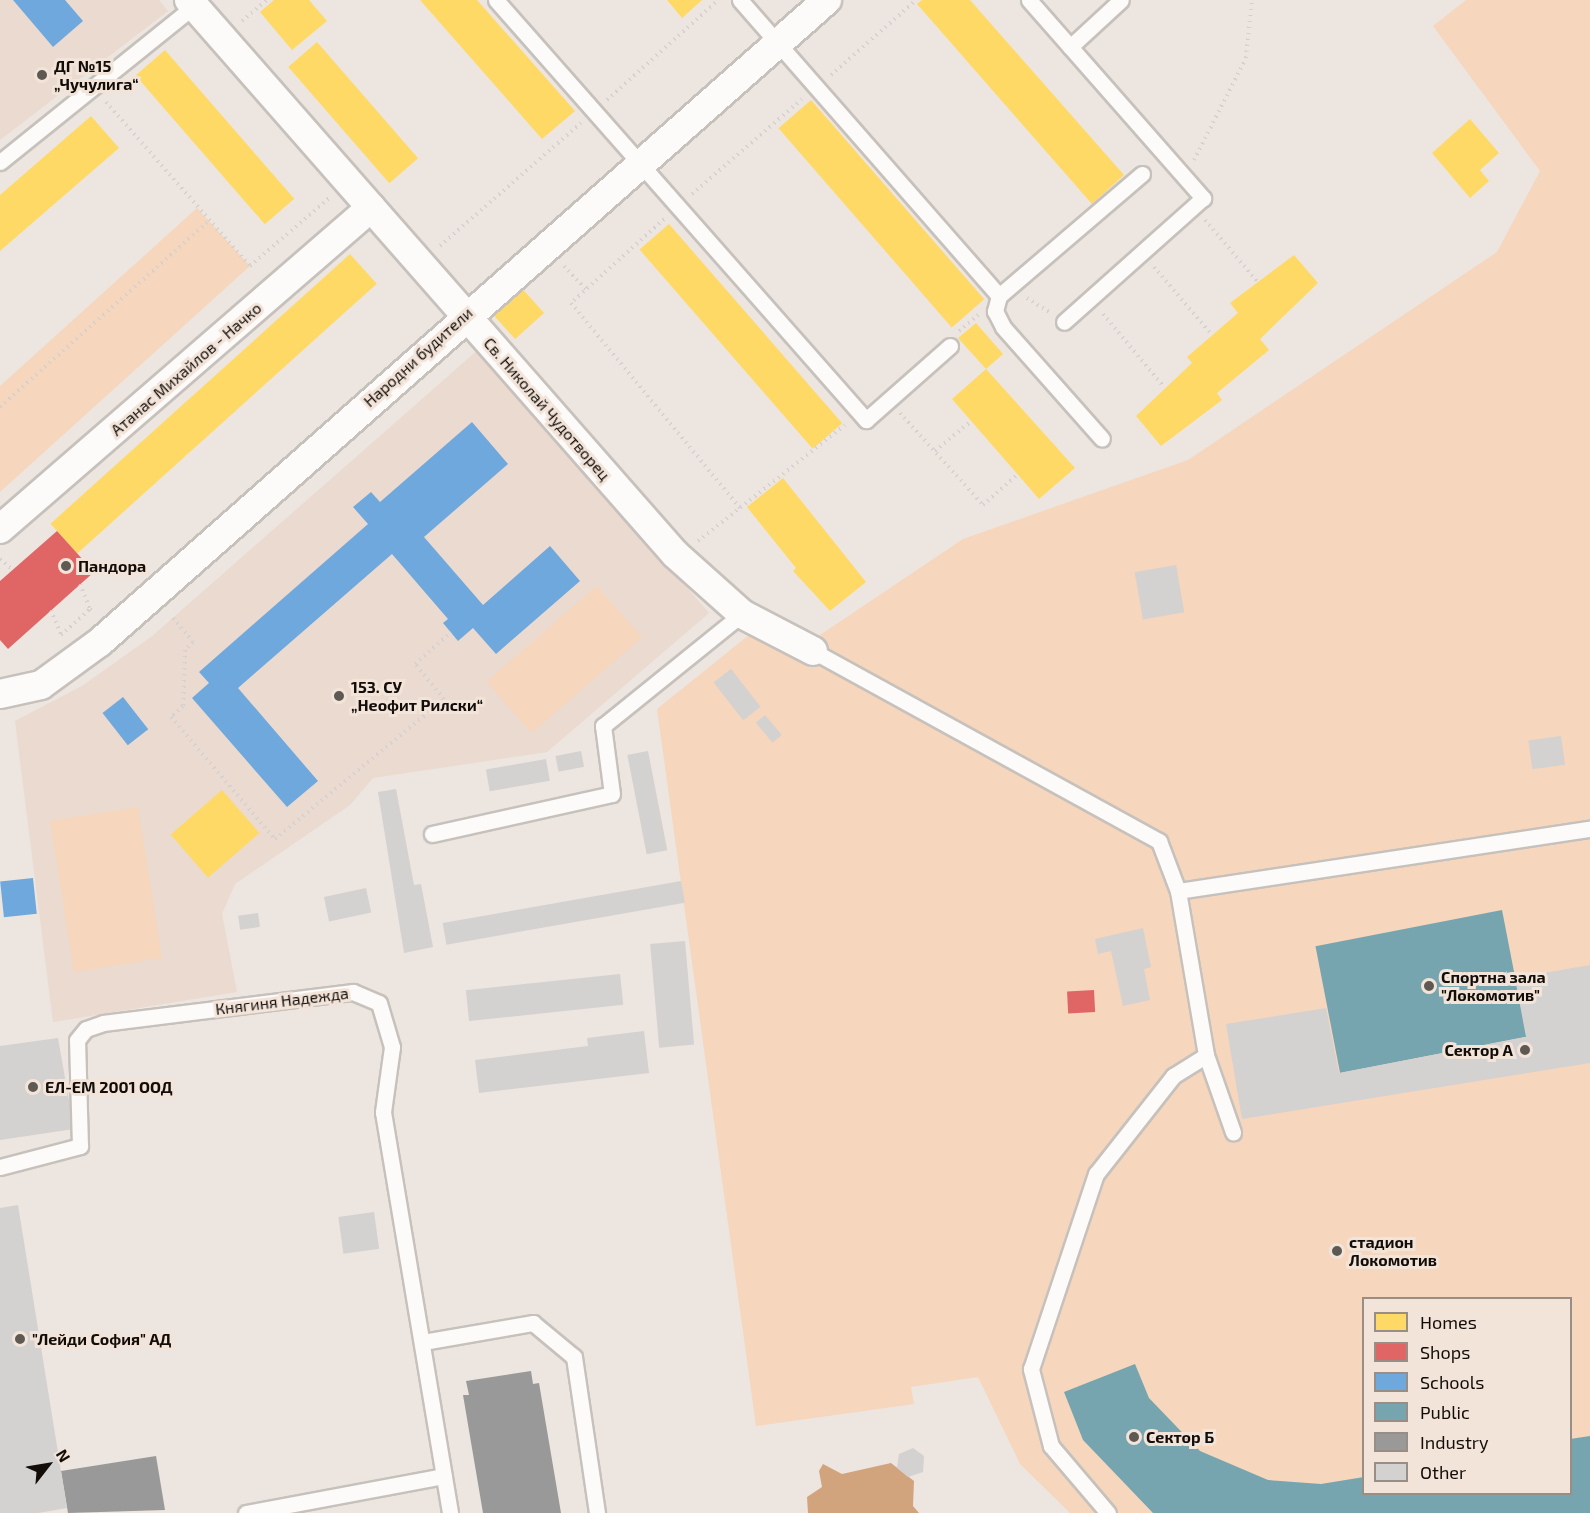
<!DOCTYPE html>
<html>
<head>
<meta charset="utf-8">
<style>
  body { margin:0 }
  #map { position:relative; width:1590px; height:1513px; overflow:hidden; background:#ede5df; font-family:"Exo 2",sans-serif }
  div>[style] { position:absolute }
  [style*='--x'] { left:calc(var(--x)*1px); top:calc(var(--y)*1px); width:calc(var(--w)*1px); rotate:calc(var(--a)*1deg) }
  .built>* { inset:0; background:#eadacf }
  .green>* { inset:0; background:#f6d6bc; transform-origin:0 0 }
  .water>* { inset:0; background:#d2a47e }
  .homes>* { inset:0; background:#ffd966; transform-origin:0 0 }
  .shops>* { inset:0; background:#e06666; transform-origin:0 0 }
  .schools>* { inset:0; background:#6fa8dc; transform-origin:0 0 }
  .public>* { inset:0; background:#76a5af; transform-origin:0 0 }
  .industry>* { inset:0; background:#999 }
  .building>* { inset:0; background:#d4d1d1; transform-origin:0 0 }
  .path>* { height:4px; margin-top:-2px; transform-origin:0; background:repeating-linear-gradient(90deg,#d4d1d0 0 1.5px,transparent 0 6px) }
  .roads { filter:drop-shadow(2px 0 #c7c1bc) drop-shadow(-2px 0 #c7c1bc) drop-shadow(0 2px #c7c1bc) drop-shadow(0 -2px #c7c1bc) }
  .service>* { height:15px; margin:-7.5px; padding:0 7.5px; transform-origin:7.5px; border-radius:7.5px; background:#fcfbfa }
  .minor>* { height:28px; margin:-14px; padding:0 14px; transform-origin:14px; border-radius:14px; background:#fcfbfa }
  .dots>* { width:16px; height:16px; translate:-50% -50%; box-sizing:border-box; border:3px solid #f3e4d9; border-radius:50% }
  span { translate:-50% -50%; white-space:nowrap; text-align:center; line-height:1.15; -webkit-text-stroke:6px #f3e4d9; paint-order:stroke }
  .poi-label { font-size:16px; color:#120d09; font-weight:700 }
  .left { translate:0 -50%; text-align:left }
  .right { translate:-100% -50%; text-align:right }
  .street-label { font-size:16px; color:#120d09 }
  .legend { position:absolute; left:1362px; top:1297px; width:210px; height:198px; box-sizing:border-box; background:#f3e4d9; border:2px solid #998e86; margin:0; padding:8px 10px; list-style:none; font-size:18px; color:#120d09 }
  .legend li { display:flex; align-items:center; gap:12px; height:30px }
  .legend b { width:30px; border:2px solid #998e86 }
  .north { position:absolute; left:18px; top:1435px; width:60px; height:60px; -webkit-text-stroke:4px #f3e4d9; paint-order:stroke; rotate:59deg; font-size:16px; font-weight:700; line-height:24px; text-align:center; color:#120d09 }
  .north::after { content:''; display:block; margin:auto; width:21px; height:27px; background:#120d09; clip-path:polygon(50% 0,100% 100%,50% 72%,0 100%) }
</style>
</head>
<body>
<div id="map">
  <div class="built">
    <i style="clip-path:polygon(0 0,159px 0,168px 11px,0 140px)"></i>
    <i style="clip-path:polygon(479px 349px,709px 613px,547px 752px,373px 778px,350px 805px,235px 884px,222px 914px,237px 992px,53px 1022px,15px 721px,82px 686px,151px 637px)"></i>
  </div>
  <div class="green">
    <i style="clip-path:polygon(evenodd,1466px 0,1590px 0,1590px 1513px,1070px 1513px,1020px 1464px,978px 1377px,911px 1387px,914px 1404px,756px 1426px,657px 709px,749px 635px,807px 663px,820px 635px,963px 539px,1188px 460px,1497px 252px,1540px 171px,1433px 26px,1466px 0,1364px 1298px,1570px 1298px,1570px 1494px,1364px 1494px,1364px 1298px)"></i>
    <i style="clip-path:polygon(197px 208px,250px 266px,0 492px,0 386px)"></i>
    <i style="left:597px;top:586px;width:68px;height:146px;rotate:49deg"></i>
    <i style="left:138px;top:807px;width:153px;height:89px;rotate:81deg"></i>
  </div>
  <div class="water">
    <i style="clip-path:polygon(891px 1463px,914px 1481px,913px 1506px,919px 1513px,808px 1513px,807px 1497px,822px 1487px,819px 1471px,823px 1464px,842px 1474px)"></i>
  </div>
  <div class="homes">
    <i style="clip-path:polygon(274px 0,309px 0,327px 21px,292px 50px,260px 12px)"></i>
    <i style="clip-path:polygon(420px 0,477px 0,575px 111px,542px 139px)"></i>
    <i style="clip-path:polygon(667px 0,702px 0,682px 18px)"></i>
    <i style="clip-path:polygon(922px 0,970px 0,1124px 175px,1092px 204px,917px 4px)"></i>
    <i style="left:317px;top:42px;width:154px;height:38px;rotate:49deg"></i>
    <i style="left:165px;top:50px;width:197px;height:39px;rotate:49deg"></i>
    <i style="left:811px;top:100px;width:264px;height:43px;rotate:49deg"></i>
    <i style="clip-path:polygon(91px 116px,119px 148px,0 251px,0 195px)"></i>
    <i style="clip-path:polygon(1470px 119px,1499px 153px,1480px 170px,1489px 181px,1470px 198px,1432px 153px)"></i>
    <i style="left:669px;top:224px;width:264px;height:39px;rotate:49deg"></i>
    <i style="left:350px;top:254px;width:40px;height:403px;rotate:48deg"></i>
    <i style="clip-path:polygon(1294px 255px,1318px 283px,1260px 339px,1269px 350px,1217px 393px,1222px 400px,1161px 446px,1136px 416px,1192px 363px,1187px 357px,1238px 313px,1230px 303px)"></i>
    <i style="left:518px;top:284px;width:39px;height:39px;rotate:48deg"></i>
    <i style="clip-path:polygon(976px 323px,1003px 354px,986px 369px,1075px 468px,1039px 499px,952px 399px,986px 369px,958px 338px)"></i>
    <i style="clip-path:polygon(783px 478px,866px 582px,830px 611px,793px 571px,796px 568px,747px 507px)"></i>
    <i style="left:222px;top:790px;width:57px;height:68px;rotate:49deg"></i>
  </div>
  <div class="shops">
    <i style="clip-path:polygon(57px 531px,94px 572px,8px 649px,0 640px,0 581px)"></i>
    <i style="left:1094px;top:990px;width:22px;height:27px;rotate:87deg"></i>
  </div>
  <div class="schools">
    <i style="clip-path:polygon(13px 0,65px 0,83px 21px,53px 47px)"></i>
    <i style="clip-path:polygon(472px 422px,508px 464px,424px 537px,483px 605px,550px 546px,580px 581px,496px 654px,473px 628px,458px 641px,443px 623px,448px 619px,392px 554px,238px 688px,318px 781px,287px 807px,192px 698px,209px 683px,199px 672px,368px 524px,353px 507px,371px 492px,380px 502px)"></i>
    <i style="left:123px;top:697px;width:41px;height:26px;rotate:52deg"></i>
    <i style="left:33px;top:878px;width:36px;height:33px;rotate:84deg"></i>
  </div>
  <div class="public">
    <i style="left:1502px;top:910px;width:129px;height:190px;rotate:79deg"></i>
    <i style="clip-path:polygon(1135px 1364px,1149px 1398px,1200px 1451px,1268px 1480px,1321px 1484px,1364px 1477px,1364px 1494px,1570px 1494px,1570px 1439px,1590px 1436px,1590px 1513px,1153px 1513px,1083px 1440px,1064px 1392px)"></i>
  </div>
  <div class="industry">
    <i style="clip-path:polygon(531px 1371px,533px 1384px,539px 1383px,561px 1513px,483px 1513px,463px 1395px,469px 1395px,466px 1381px)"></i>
    <i style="clip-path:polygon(156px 1456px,165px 1510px,68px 1513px,61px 1471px)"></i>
  </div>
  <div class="building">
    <i style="left:1176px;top:565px;width:48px;height:42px;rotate:80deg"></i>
    <i style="left:731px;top:669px;width:48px;height:22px;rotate:52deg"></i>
    <i style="left:765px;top:715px;width:26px;height:12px;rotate:50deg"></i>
    <i style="left:1561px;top:736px;width:29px;height:33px;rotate:82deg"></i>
    <i style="left:581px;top:751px;width:16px;height:26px;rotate:79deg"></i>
    <i style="left:648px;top:751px;width:101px;height:21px;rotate:79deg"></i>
    <i style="left:546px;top:759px;width:22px;height:61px;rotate:80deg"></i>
    <i style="clip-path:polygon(396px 789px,414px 885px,421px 884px,433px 947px,404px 953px,378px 792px)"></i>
    <i style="left:681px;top:881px;width:22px;height:242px;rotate:80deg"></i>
    <i style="left:366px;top:888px;width:25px;height:43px;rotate:78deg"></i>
    <i style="left:258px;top:913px;width:14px;height:20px;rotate:82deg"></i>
    <i style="clip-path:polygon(1143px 928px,1151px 967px,1144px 969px,1150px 1000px,1123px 1006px,1111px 951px,1098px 954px,1095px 939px)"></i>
    <i style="left:685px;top:941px;width:104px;height:35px;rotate:85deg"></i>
    <i style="clip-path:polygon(1590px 965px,1590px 1063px,1242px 1119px,1226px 1024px,1326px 1008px,1339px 1073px,1526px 1037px,1515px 978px)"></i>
    <i style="left:620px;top:974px;width:31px;height:155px;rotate:84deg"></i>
    <i style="clip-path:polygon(644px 1031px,649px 1073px,479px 1093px,475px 1060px,588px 1046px,587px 1038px)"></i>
    <i style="clip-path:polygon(58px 1038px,74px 1129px,0 1140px,0 1046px)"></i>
    <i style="clip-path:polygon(18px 1205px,67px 1508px,38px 1513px,0 1513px,0 1208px)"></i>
    <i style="left:374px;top:1212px;width:37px;height:36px;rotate:82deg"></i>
    <i style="clip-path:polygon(913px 1448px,924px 1456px,923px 1472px,908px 1477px,897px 1468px,899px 1454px)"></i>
  </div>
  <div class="path">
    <i style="--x:242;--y:21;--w:33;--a:-40"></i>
    <i style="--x:831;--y:75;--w:113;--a:-41.4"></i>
    <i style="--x:607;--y:100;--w:149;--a:-42"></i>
    <i style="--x:106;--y:102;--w:218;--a:48.7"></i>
    <i style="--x:250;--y:266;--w:104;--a:-40.7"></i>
    <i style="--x:1194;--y:160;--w:114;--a:-63"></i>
    <i style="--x:1246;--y:58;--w:58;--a:-84.1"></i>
    <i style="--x:692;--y:194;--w:145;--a:-40.8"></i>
    <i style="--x:664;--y:219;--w:125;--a:137.9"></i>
    <i style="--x:571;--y:303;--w:267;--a:50.5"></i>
    <i style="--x:1205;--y:220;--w:80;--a:49.6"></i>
    <i style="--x:440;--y:246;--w:187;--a:-41.1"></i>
    <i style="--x:564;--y:266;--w:33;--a:47"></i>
    <i style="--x:1154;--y:267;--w:89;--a:49.5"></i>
    <i style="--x:1027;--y:298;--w:26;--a:32"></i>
    <i style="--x:1103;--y:314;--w:95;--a:50.1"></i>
    <i style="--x:959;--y:331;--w:25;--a:-40"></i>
    <i style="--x:0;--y:407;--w:280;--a:-41.7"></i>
    <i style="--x:900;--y:413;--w:124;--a:47.9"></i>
    <i style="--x:983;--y:505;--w:47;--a:-41.5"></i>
    <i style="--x:935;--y:451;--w:47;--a:-39.8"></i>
    <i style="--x:698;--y:541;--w:187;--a:-38.3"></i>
    <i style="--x:0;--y:559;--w:17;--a:40"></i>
    <i style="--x:80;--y:584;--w:27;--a:68"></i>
    <i style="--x:51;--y:610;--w:27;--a:68"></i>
    <i style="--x:61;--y:635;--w:39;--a:-42"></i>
    <i style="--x:90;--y:609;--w:6;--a:45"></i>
    <i style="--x:173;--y:618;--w:31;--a:50"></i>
    <i style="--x:193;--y:642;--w:11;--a:135"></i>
    <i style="--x:185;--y:650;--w:56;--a:92"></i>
    <i style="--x:183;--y:706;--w:16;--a:137"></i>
    <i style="--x:171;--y:717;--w:160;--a:49.6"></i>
    <i style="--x:275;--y:839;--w:219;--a:-39.6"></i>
    <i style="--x:444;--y:699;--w:45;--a:-129.6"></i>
    <i style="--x:415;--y:664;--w:48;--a:-41.6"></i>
  </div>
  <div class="roads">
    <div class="service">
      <i style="--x:496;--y:0;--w:560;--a:48.62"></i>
      <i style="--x:866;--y:420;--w:112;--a:-41.4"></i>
      <i style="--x:740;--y:0;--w:393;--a:48.8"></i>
      <i style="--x:999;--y:296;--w:16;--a:105"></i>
      <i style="--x:995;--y:311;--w:18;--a:63"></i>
      <i style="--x:1003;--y:327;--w:149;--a:48.5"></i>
      <i style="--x:1029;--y:0;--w:264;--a:48.7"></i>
      <i style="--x:1203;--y:198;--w:186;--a:138.3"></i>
      <i style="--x:1070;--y:47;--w:69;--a:-42.7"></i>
      <i style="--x:0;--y:162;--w:249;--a:-38.8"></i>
      <i style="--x:999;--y:296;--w:188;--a:-40.5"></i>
      <i style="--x:813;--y:651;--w:395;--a:28.8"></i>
      <i style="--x:1159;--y:841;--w:53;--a:69.2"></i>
      <i style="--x:1178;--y:891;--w:166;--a:80.3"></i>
      <i style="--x:1206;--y:1055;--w:82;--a:70.7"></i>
      <i style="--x:432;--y:834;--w:184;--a:-12.5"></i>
      <i style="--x:612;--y:794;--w:69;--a:-97.5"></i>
      <i style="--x:603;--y:726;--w:179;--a:-38.9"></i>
      <i style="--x:1178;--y:891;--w:417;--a:-8.6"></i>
      <i style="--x:0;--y:1167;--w:83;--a:-14.7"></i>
      <i style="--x:80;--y:1146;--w:106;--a:-91.6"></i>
      <i style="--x:77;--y:1040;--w:14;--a:-51"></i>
      <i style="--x:86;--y:1029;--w:18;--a:-19"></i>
      <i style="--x:103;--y:1023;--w:252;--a:-7.1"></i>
      <i style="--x:353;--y:992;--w:28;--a:23"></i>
      <i style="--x:379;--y:1003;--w:46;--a:73.5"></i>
      <i style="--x:392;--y:1047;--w:66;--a:97.9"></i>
      <i style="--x:383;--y:1112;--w:407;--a:80.5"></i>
      <i style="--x:423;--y:1342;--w:112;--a:-9.8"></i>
      <i style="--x:533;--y:1323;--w:53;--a:39.7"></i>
      <i style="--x:574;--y:1357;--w:158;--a:81.6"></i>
      <i style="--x:246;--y:1513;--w:201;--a:-10.6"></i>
      <i style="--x:1108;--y:1513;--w:88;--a:-130.4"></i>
      <i style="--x:1051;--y:1446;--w:80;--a:-104.6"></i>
      <i style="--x:1031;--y:1369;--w:206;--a:-71.6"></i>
      <i style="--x:1096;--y:1174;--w:125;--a:-51.8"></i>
      <i style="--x:1173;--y:1076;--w:39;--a:-32"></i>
    </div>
    <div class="minor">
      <i style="--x:189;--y:0;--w:737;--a:48.74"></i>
      <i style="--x:675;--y:554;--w:90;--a:41.8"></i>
      <i style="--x:742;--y:614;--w:80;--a:27.5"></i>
      <i style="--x:0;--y:529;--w:491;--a:-40.9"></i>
      <i style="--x:0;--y:694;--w:42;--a:-12.4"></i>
      <i style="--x:41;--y:685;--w:73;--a:-36.1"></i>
      <i style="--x:100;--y:642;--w:970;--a:-41.45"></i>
    </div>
  </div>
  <div class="dots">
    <i style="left:42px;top:75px;background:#5f5954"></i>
    <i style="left:66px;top:566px;background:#5f5954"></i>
    <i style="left:339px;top:696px;background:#5f5954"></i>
    <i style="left:1429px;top:986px;background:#5f5954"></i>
    <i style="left:1525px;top:1050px;background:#5f5954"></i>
    <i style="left:33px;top:1087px;background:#5f5954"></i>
    <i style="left:1337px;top:1251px;background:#5f5954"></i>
    <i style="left:20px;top:1339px;background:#5f5954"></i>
    <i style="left:1134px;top:1437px;background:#5f5954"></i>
  </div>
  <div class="poi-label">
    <span class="left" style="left:54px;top:75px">ДГ №15<br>„Чучулига“</span>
    <span class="left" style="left:78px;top:566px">Пандора</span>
    <span class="left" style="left:351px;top:696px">153. СУ<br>„Неофит Рилски“</span>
    <span class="left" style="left:1441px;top:986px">Спортна зала<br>"Локомотив"</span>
    <span class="right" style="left:1513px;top:1050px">Сектор А</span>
    <span class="left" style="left:45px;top:1087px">ЕЛ-ЕМ 2001 ООД</span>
    <span class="left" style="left:1349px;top:1251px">стадион<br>Локомотив</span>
    <span class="left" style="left:32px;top:1339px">"Лейди София" АД</span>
    <span class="left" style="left:1146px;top:1437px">Сектор Б</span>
  </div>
  <div class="street-label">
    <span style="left:418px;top:357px;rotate:-42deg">Народни будители</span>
    <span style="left:186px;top:369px;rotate:-41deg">Атанас Михайлов - Начко</span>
    <span style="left:547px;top:409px;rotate:49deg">Св. Николай Чудотворец</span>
    <span style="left:282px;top:1001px;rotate:-7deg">Княгиня Надежда</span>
  </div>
  <ul class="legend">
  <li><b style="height:16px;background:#ffd966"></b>Homes</li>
  <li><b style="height:16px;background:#e06666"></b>Shops</li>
  <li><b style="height:16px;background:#6fa8dc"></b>Schools</li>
  <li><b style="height:16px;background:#76a5af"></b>Public</li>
  <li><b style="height:16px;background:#999"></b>Industry</li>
  <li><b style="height:16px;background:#d4d1d1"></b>Other</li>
  </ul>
  <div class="north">N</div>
</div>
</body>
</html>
